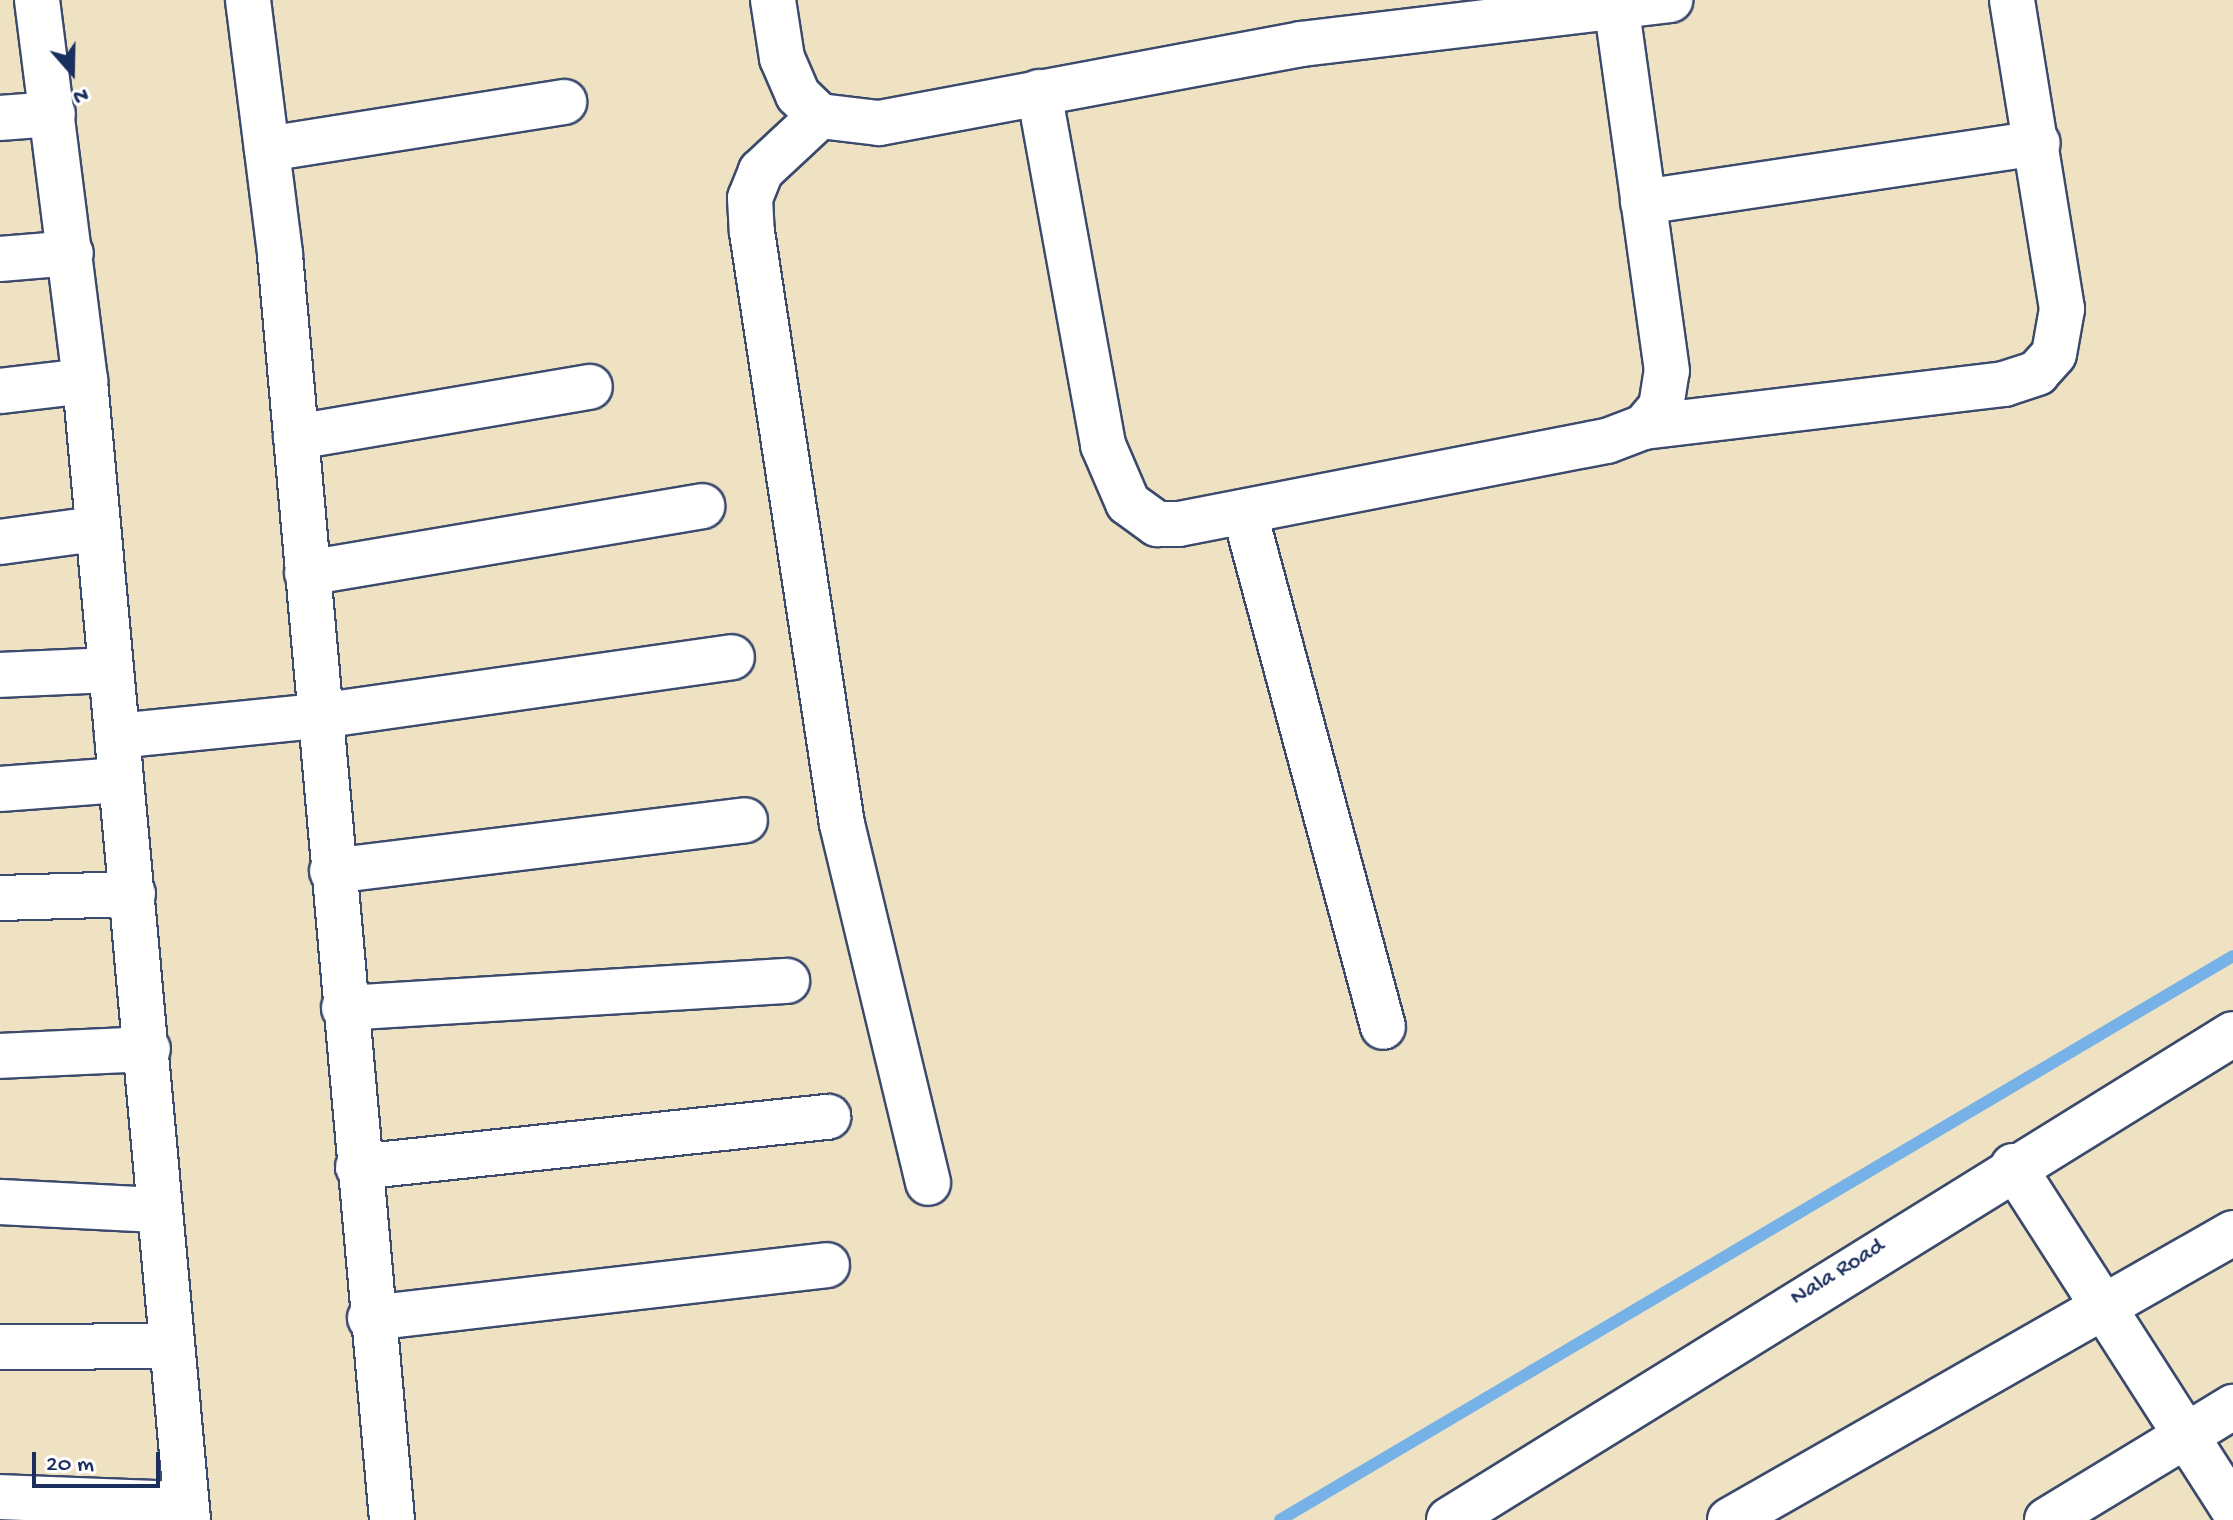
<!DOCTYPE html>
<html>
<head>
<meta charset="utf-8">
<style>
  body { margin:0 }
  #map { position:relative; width:2233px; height:1520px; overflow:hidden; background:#eee2c3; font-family:"Gochi Hand",sans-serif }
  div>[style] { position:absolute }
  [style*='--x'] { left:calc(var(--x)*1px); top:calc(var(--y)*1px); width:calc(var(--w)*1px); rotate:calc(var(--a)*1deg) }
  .stream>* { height:12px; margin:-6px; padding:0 6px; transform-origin:6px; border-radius:6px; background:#76b2e8 }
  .roads { filter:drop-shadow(2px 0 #3b4a6d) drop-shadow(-2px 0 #3b4a6d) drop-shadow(0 2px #3b4a6d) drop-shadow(0 -2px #3b4a6d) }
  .minor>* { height:44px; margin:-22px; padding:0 22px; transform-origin:22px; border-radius:22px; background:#fff }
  span { translate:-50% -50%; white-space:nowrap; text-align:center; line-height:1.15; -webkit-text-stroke:7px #fff; paint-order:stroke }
  .street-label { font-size:24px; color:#1b2f5e }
  .north { position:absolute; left:32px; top:32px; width:80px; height:80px; -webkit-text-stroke:6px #fff; paint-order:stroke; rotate:160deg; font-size:22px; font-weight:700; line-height:32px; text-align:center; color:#1b2f5e }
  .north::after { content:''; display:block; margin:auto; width:28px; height:36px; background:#1b2f5e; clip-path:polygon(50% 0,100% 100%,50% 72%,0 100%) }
  .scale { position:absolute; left:32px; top:1452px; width:128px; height:36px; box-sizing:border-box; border:4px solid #1b2f5e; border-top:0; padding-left:10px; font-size:24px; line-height:28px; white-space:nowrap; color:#1b2f5e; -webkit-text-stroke:6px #fff; paint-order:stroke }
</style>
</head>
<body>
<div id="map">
  <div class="stream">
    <i style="--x:1280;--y:1520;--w:1107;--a:-30.62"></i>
  </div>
  <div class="roads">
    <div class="minor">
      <i style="--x:37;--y:0;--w:384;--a:82.8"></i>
      <i style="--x:85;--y:381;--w:1144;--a:84.83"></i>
      <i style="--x:248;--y:0;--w:257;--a:82.8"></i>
      <i style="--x:280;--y:255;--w:1270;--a:84.94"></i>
      <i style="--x:773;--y:0;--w:59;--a:81.2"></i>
      <i style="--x:782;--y:58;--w:40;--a:66.6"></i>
      <i style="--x:798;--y:95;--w:30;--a:44"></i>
      <i style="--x:820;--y:116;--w:59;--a:6.8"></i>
      <i style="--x:879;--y:123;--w:429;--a:-10.6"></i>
      <i style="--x:1301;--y:44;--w:372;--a:-6.8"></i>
      <i style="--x:1039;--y:92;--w:359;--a:79.7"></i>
      <i style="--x:1103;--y:445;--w:63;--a:66.7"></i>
      <i style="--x:1128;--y:503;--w:36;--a:36"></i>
      <i style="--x:1157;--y:524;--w:22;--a:0"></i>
      <i style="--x:1179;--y:524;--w:436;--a:-11"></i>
      <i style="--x:1607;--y:441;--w:40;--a:-21"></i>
      <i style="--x:1644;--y:427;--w:26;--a:-50"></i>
      <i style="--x:1661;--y:407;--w:36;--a:-81"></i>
      <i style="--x:1667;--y:371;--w:364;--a:-97.9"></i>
      <i style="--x:820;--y:116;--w:81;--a:137"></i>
      <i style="--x:761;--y:171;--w:29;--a:112"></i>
      <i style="--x:750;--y:198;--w:34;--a:87"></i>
      <i style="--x:752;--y:232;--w:599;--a:81.36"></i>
      <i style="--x:842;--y:824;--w:369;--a:76.5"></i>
      <i style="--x:0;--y:118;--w:53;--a:-4.3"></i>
      <i style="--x:267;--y:149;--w:301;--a:-9"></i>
      <i style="--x:1643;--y:202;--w:399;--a:-8.5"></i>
      <i style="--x:0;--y:259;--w:71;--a:-4.8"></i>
      <i style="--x:0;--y:391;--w:86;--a:-6.7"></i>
      <i style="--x:1644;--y:427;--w:363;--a:-6.8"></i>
      <i style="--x:2004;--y:384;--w:35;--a:-18"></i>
      <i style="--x:2037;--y:373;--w:25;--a:-48"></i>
      <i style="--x:2054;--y:354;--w:46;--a:-79.9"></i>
      <i style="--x:2062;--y:309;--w:313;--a:-99.2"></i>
      <i style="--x:296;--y:437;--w:298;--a:-9.7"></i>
      <i style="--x:1245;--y:514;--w:531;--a:74.94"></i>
      <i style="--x:0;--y:542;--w:96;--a:-7.8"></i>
      <i style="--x:307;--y:573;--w:401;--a:-9.6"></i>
      <i style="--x:0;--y:675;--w:111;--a:-2.6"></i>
      <i style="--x:117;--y:736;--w:203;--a:-5.7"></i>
      <i style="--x:319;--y:716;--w:417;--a:-8.1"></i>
      <i style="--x:0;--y:789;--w:121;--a:-4.3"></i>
      <i style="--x:332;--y:871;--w:416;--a:-7"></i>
      <i style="--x:0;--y:898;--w:133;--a:-1.7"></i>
      <i style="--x:344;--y:1008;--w:444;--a:-3.5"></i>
      <i style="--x:0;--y:1056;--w:148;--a:-2.7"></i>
      <i style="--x:2013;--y:1166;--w:407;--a:57.3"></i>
      <i style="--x:358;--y:1167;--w:473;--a:-6.1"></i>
      <i style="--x:0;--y:1202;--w:159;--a:2.9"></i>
      <i style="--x:370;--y:1318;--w:460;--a:-6.6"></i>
      <i style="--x:0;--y:1347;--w:171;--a:-0.3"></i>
      <i style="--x:0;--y:1497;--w:186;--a:2.2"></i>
      <i style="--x:1449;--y:1520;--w:922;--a:-31.79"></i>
      <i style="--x:1730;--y:1520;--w:579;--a:-29.71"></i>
      <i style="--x:2047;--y:1520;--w:218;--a:-31.3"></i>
    </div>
  </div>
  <div class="street-label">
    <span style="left:1838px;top:1273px;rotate:-32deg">Nala Road</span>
  </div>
  <div class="north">N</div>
  <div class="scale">20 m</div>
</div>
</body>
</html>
